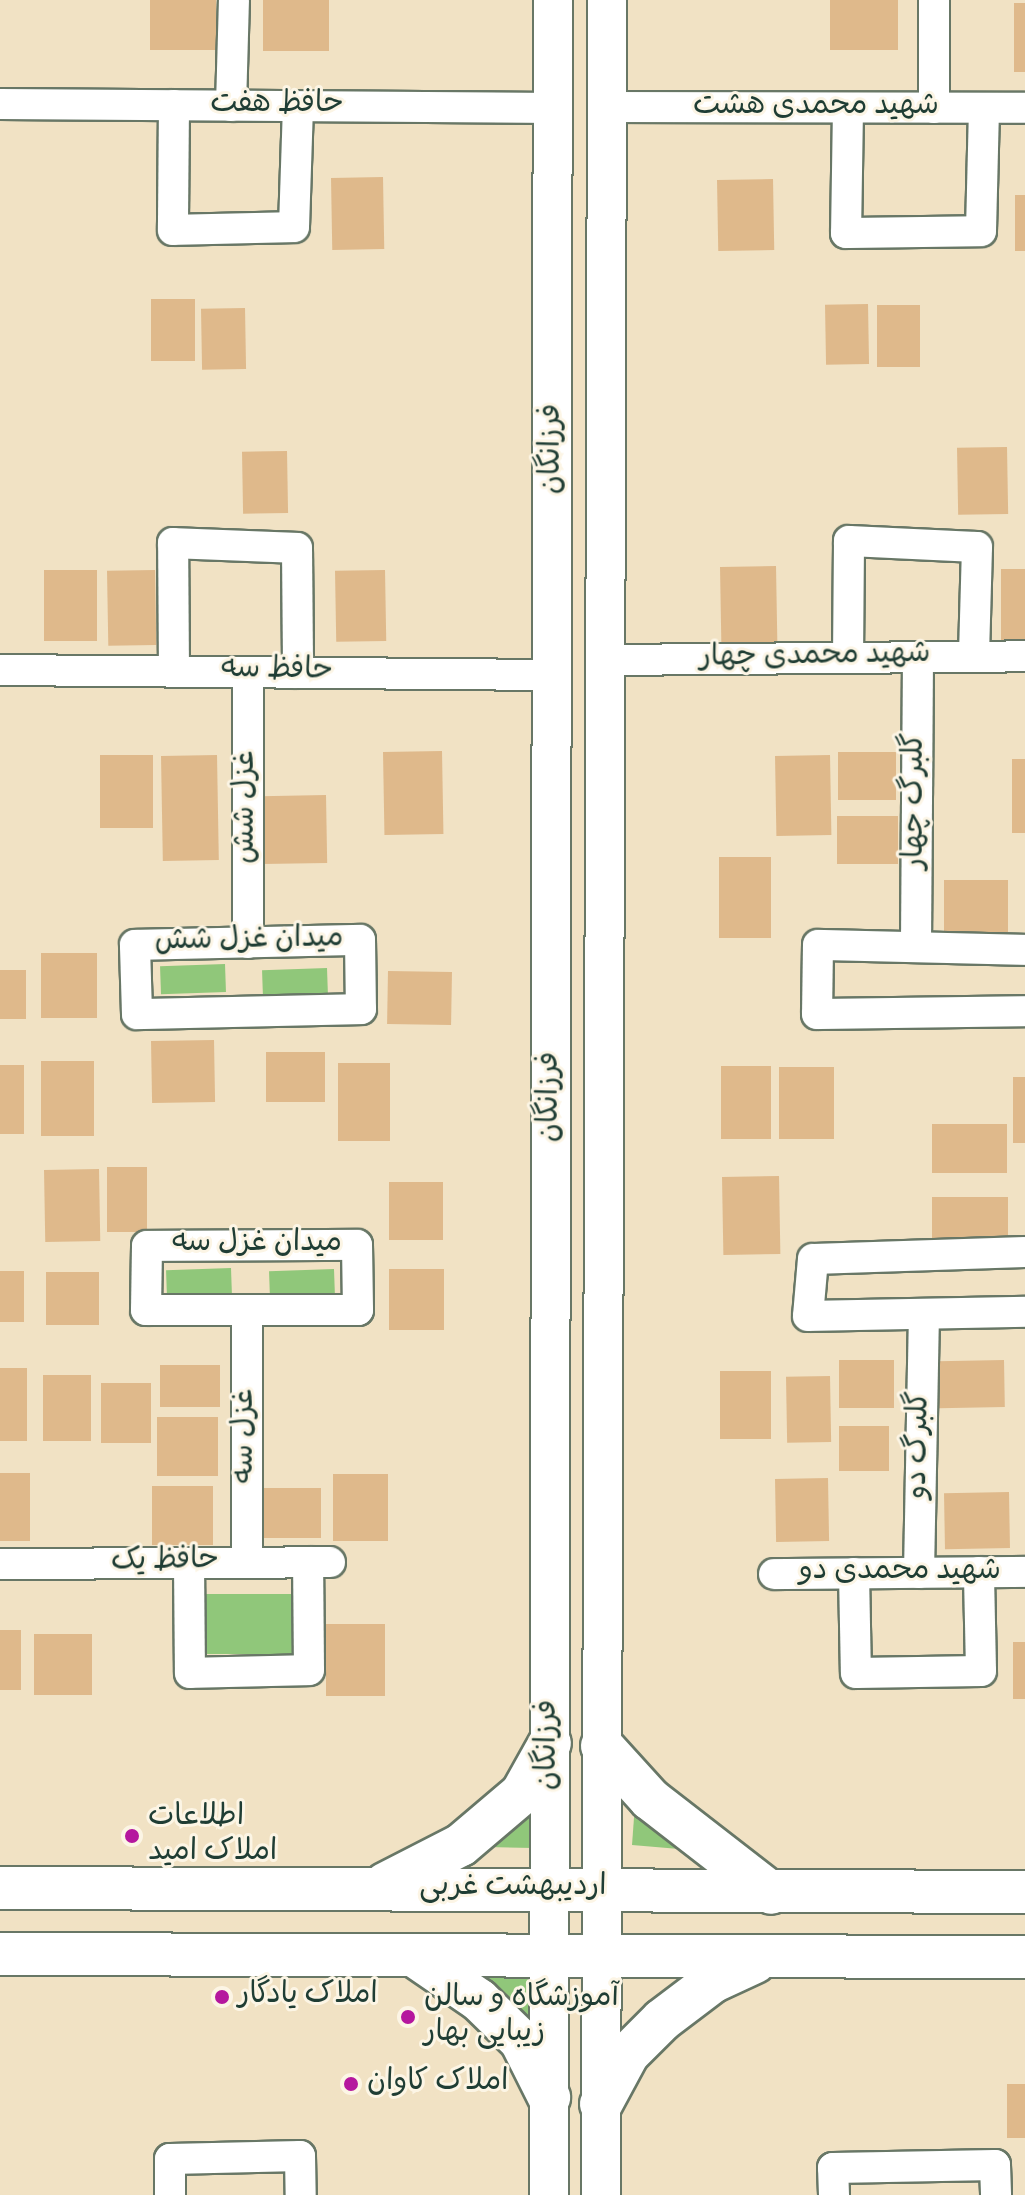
<!DOCTYPE html>
<html>
<head>
<meta charset="utf-8">
<style>
  body { margin:0 }
  #map { position:relative; width:1025px; height:2195px; overflow:hidden; background:#f1e2c4; font-family:Dekko,"Playpen Sans Arabic",sans-serif }
  div>[style] { position:absolute }
  [style*='--x'] { left:calc(var(--x)*1px); top:calc(var(--y)*1px); width:calc(var(--w)*1px); rotate:calc(var(--a)*1deg) }
  .green>* { inset:0; background:#90c77a; transform-origin:0 0 }
  .building>* { inset:0; background:#dfb98b; transform-origin:0 0 }
  .roads { filter:drop-shadow(2px 0 #687766) drop-shadow(-2px 0 #687766) drop-shadow(0 2px #687766) drop-shadow(0 -2px #687766) }
  .minor>* { height:30px; margin:-15px; padding:0 15px; transform-origin:15px; border-radius:15px; background:#fff }
  .tertiary>* { height:38px; margin:-19px; padding:0 19px; transform-origin:19px; border-radius:19px; background:#fff }
  .secondary>* { height:42px; margin:-21px; padding:0 21px; transform-origin:21px; border-radius:21px; background:#fff }
  .dots>* { width:22px; height:22px; translate:-50% -50%; box-sizing:border-box; border:4px solid #fcf5e5; border-radius:50% }
  span { translate:-50% -50%; white-space:nowrap; text-align:center; line-height:1.15; -webkit-text-stroke:6px #fcf5e5; paint-order:stroke }
  .street-label { font-size:30px; color:#1f3d34 }
  .poi-label { font-size:30px; color:#1f3d34 }
  .left { translate:0 -50%; text-align:left }
</style>
</head>
<body>
<div id="map">
  <div class="green">
    <i style="left:225px;top:964px;width:28px;height:65px;rotate:88deg"></i>
    <i style="left:327px;top:968px;width:27px;height:65px;rotate:88deg"></i>
    <i style="left:231px;top:1268px;width:27px;height:65px;rotate:88deg"></i>
    <i style="left:334px;top:1269px;width:27px;height:65px;rotate:88deg"></i>
    <i style="left:200px;top:1594px;width:96px;height:60px"></i>
    <i style="clip-path:polygon(635px 1804px,679px 1849px,632px 1845px)"></i>
    <i style="clip-path:polygon(533px 1805px,533px 1848px,486px 1847px)"></i>
    <i style="clip-path:polygon(530px 1976px,531px 2027px,481px 1977px)"></i>
  </div>
  <div class="building">
    <i style="left:150px;top:0;width:66px;height:50px"></i>
    <i style="left:263px;top:0;width:66px;height:51px"></i>
    <i style="left:830px;top:0;width:68px;height:50px"></i>
    <i style="left:1014px;top:3px;width:11px;height:69px"></i>
    <i style="left:383px;top:177px;width:72px;height:52px;rotate:89deg"></i>
    <i style="left:773px;top:179px;width:71px;height:56px;rotate:89deg"></i>
    <i style="left:1015px;top:195px;width:10px;height:56px"></i>
    <i style="left:151px;top:299px;width:44px;height:62px"></i>
    <i style="left:868px;top:304px;width:60px;height:43px;rotate:89deg"></i>
    <i style="left:877px;top:305px;width:43px;height:62px"></i>
    <i style="left:245px;top:308px;width:61px;height:44px;rotate:89deg"></i>
    <i style="left:1007px;top:447px;width:67px;height:50px;rotate:89deg"></i>
    <i style="left:287px;top:451px;width:62px;height:45px;rotate:89deg"></i>
    <i style="left:776px;top:566px;width:77px;height:56px;rotate:89deg"></i>
    <i style="left:1025px;top:569px;width:75px;height:24px;rotate:90deg"></i>
    <i style="left:44px;top:570px;width:53px;height:71px"></i>
    <i style="left:155px;top:570px;width:75px;height:48px;rotate:89deg"></i>
    <i style="left:385px;top:570px;width:71px;height:50px;rotate:89deg"></i>
    <i style="left:442px;top:751px;width:83px;height:59px;rotate:89deg"></i>
    <i style="left:838px;top:752px;width:58px;height:48px"></i>
    <i style="left:100px;top:755px;width:53px;height:73px"></i>
    <i style="left:217px;top:755px;width:105px;height:56px;rotate:89deg"></i>
    <i style="left:830px;top:755px;width:80px;height:55px;rotate:89deg"></i>
    <i style="left:1012px;top:759px;width:13px;height:74px"></i>
    <i style="left:326px;top:795px;width:68px;height:65px;rotate:89deg"></i>
    <i style="left:898px;top:816px;width:48px;height:61px;rotate:90deg"></i>
    <i style="left:719px;top:857px;width:52px;height:81px"></i>
    <i style="left:1008px;top:880px;width:52px;height:64px;rotate:90deg"></i>
    <i style="left:97px;top:953px;width:65px;height:56px;rotate:90deg"></i>
    <i style="left:0;top:970px;width:26px;height:49px"></i>
    <i style="left:388px;top:971px;width:64px;height:53px;rotate:1deg"></i>
    <i style="left:214px;top:1040px;width:62px;height:63px;rotate:89deg"></i>
    <i style="left:266px;top:1052px;width:59px;height:50px"></i>
    <i style="left:41px;top:1061px;width:53px;height:75px"></i>
    <i style="left:338px;top:1063px;width:52px;height:78px"></i>
    <i style="left:0;top:1065px;width:24px;height:69px"></i>
    <i style="left:721px;top:1066px;width:50px;height:73px"></i>
    <i style="left:779px;top:1067px;width:55px;height:72px"></i>
    <i style="left:1013px;top:1077px;width:12px;height:66px"></i>
    <i style="left:1007px;top:1124px;width:49px;height:75px;rotate:90deg"></i>
    <i style="left:107px;top:1167px;width:40px;height:65px"></i>
    <i style="left:99px;top:1169px;width:72px;height:55px;rotate:89deg"></i>
    <i style="left:779px;top:1176px;width:78px;height:57px;rotate:89deg"></i>
    <i style="left:389px;top:1182px;width:54px;height:58px"></i>
    <i style="left:1008px;top:1197px;width:43px;height:76px;rotate:90deg"></i>
    <i style="left:444px;top:1269px;width:61px;height:55px;rotate:90deg"></i>
    <i style="left:0;top:1271px;width:24px;height:51px"></i>
    <i style="left:46px;top:1272px;width:53px;height:53px"></i>
    <i style="left:839px;top:1360px;width:55px;height:48px"></i>
    <i style="left:1004px;top:1360px;width:47px;height:66px;rotate:89deg"></i>
    <i style="left:160px;top:1365px;width:60px;height:42px"></i>
    <i style="left:0;top:1368px;width:27px;height:73px"></i>
    <i style="left:720px;top:1371px;width:51px;height:68px"></i>
    <i style="left:43px;top:1375px;width:48px;height:66px"></i>
    <i style="left:830px;top:1376px;width:66px;height:44px;rotate:89deg"></i>
    <i style="left:101px;top:1383px;width:50px;height:60px"></i>
    <i style="left:218px;top:1417px;width:59px;height:61px;rotate:90deg"></i>
    <i style="left:839px;top:1426px;width:50px;height:45px"></i>
    <i style="left:0;top:1473px;width:30px;height:68px"></i>
    <i style="left:333px;top:1474px;width:55px;height:67px"></i>
    <i style="left:828px;top:1478px;width:63px;height:53px;rotate:89deg"></i>
    <i style="left:152px;top:1486px;width:61px;height:59px"></i>
    <i style="left:321px;top:1488px;width:50px;height:60px;rotate:90deg"></i>
    <i style="left:1009px;top:1492px;width:56px;height:65px;rotate:89deg"></i>
    <i style="left:326px;top:1624px;width:59px;height:72px"></i>
    <i style="left:0;top:1630px;width:21px;height:60px"></i>
    <i style="left:34px;top:1634px;width:58px;height:61px"></i>
    <i style="left:1013px;top:1642px;width:12px;height:57px"></i>
    <i style="left:1007px;top:2084px;width:18px;height:54px"></i>
  </div>
  <div class="roads">
    <div class="minor">
      <i style="--x:934;--y:0;--w:108;--a:90"></i>
      <i style="--x:0;--y:104;--w:555;--a:0.41"></i>
      <i style="--x:174;--y:105;--w:125;--a:90.5"></i>
      <i style="--x:173;--y:230;--w:121;--a:-1.4"></i>
      <i style="--x:294;--y:227;--w:120;--a:-88.1"></i>
      <i style="--x:231;--y:106;--w:106;--a:-88.4"></i>
      <i style="--x:607;--y:107;--w:418;--a:0.1"></i>
      <i style="--x:848;--y:108;--w:125;--a:90.9"></i>
      <i style="--x:846;--y:233;--w:135;--a:-0.8"></i>
      <i style="--x:981;--y:231;--w:123;--a:-88.6"></i>
      <i style="--x:848;--y:658;--w:117;--a:-89.5"></i>
      <i style="--x:849;--y:541;--w:128;--a:2.7"></i>
      <i style="--x:977;--y:547;--w:110;--a:91.6"></i>
      <i style="--x:605;--y:660;--w:420;--a:-0.5"></i>
      <i style="--x:0;--y:670;--w:553;--a:0.52"></i>
      <i style="--x:174;--y:671;--w:128;--a:-90.4"></i>
      <i style="--x:173;--y:543;--w:124;--a:2.3"></i>
      <i style="--x:297;--y:548;--w:125;--a:89.5"></i>
      <i style="--x:248;--y:672;--w:271;--a:90"></i>
      <i style="--x:360;--y:940;--w:69;--a:89.2"></i>
      <i style="--x:361;--y:1009;--w:224;--a:178.7"></i>
      <i style="--x:137;--y:1014;--w:69;--a:-91.7"></i>
      <i style="--x:135;--y:945;--w:225;--a:-1.3"></i>
      <i style="--x:916;--y:944;--w:287;--a:-89.6"></i>
      <i style="--x:1025;--y:950;--w:207;--a:-178.6"></i>
      <i style="--x:818;--y:945;--w:69;--a:90.8"></i>
      <i style="--x:817;--y:1014;--w:208;--a:-0.8"></i>
      <i style="--x:357;--y:1245;--w:65;--a:89.1"></i>
      <i style="--x:358;--y:1310;--w:212;--a:180"></i>
      <i style="--x:146;--y:1310;--w:64;--a:-89.1"></i>
      <i style="--x:147;--y:1246;--w:210;--a:-0.3"></i>
      <i style="--x:1025;--y:1252;--w:212;--a:178.1"></i>
      <i style="--x:813;--y:1259;--w:57;--a:95"></i>
      <i style="--x:808;--y:1316;--w:217;--a:-1.1"></i>
      <i style="--x:247;--y:1562;--w:251;--a:-90"></i>
      <i style="--x:189;--y:1563;--w:110;--a:89.5"></i>
      <i style="--x:190;--y:1673;--w:119;--a:-1.4"></i>
      <i style="--x:309;--y:1670;--w:108;--a:-90.5"></i>
      <i style="--x:0;--y:1564;--w:330;--a:-0.3"></i>
      <i style="--x:854;--y:1573;--w:100;--a:88.9"></i>
      <i style="--x:856;--y:1673;--w:125;--a:-0.9"></i>
      <i style="--x:981;--y:1671;--w:99;--a:-91.2"></i>
      <i style="--x:919;--y:1573;--w:256;--a:-88.9"></i>
      <i style="--x:774;--y:1574;--w:251;--a:-0.5"></i>
      <i style="--x:170;--y:2195;--w:36;--a:-90"></i>
      <i style="--x:170;--y:2159;--w:130;--a:-1.3"></i>
      <i style="--x:300;--y:2156;--w:39;--a:89"></i>
      <i style="--x:834;--y:2195;--w:27;--a:-92"></i>
      <i style="--x:833;--y:2168;--w:162;--a:-1.1"></i>
      <i style="--x:995;--y:2165;--w:30;--a:88"></i>
    </div>
    <div class="tertiary">
      <i style="--x:549;--y:2195;--w:2195;--a:-89.9"></i>
      <i style="--x:601;--y:2195;--w:2195;--a:-89.84"></i>
    </div>
    <div class="secondary">
      <i style="--x:602;--y:1746;--w:72;--a:47.8"></i>
      <i style="--x:650;--y:1799;--w:153;--a:37.8"></i>
      <i style="--x:385;--y:1884;--w:85;--a:-27.2"></i>
      <i style="--x:461;--y:1845;--w:80;--a:-40.4"></i>
      <i style="--x:522;--y:1793;--w:57;--a:-60.8"></i>
      <i style="--x:0;--y:1888;--w:1025;--a:0.22"></i>
      <i style="--x:0;--y:1954;--w:1025;--a:0.17"></i>
      <i style="--x:413;--y:1955;--w:80;--a:34.3"></i>
      <i style="--x:479;--y:2000;--w:59;--a:44.3"></i>
      <i style="--x:521;--y:2041;--w:63;--a:63.4"></i>
      <i style="--x:601;--y:2104;--w:57;--a:-61.6"></i>
      <i style="--x:628;--y:2054;--w:48;--a:-45"></i>
      <i style="--x:662;--y:2020;--w:63;--a:-37.2"></i>
      <i style="--x:712;--y:1982;--w:47;--a:-24.9"></i>
    </div>
  </div>
  <div class="dots">
    <i style="left:132px;top:1836px;background:#b5179e"></i>
    <i style="left:222px;top:1997px;background:#b5179e"></i>
    <i style="left:408px;top:2017px;background:#b5179e"></i>
    <i style="left:351px;top:2084px;background:#b5179e"></i>
  </div>
  <div class="street-label">
    <span style="left:277px;top:106px">حافظ هفت</span>
    <span style="left:816px;top:108px">شهید محمدی هشت</span>
    <span style="left:554px;top:449px;rotate:-90deg">فرزانگان</span>
    <span style="left:815px;top:658px;rotate:-1deg">شهید محمدی چهار</span>
    <span style="left:277px;top:672px;rotate:1deg">حافظ سه</span>
    <span style="left:917px;top:801px;rotate:-90deg">گلبرگ چهار</span>
    <span style="left:248px;top:807px;rotate:-90deg">غزل شش</span>
    <span style="left:249px;top:942px;rotate:-1deg">میدان غزل شش</span>
    <span style="left:552px;top:1097px;rotate:-90deg">فرزانگان</span>
    <span style="left:257px;top:1245px">میدان غزل سه</span>
    <span style="left:247px;top:1436px;rotate:-90deg">غزل سه</span>
    <span style="left:921px;top:1445px;rotate:-89deg">گلبرگ دو</span>
    <span style="left:165px;top:1563px;rotate:-1deg">حافظ یک</span>
    <span style="left:900px;top:1573px">شهید محمدی دو</span>
    <span style="left:550px;top:1745px;rotate:-90deg">فرزانگان</span>
    <span style="left:513px;top:1889px">اردیبهشت غربی</span>
  </div>
  <div class="poi-label">
    <span class="left" style="left:148px;top:1836px">اطلاعات<br>املاک امید</span>
    <span class="left" style="left:238px;top:1997px">املاک یادگار</span>
    <span class="left" style="left:424px;top:2017px">آموزشگاه و سالن<br>زیبایی بهار</span>
    <span class="left" style="left:367px;top:2084px">املاک کاوان</span>
  </div>
</div>
</body>
</html>
